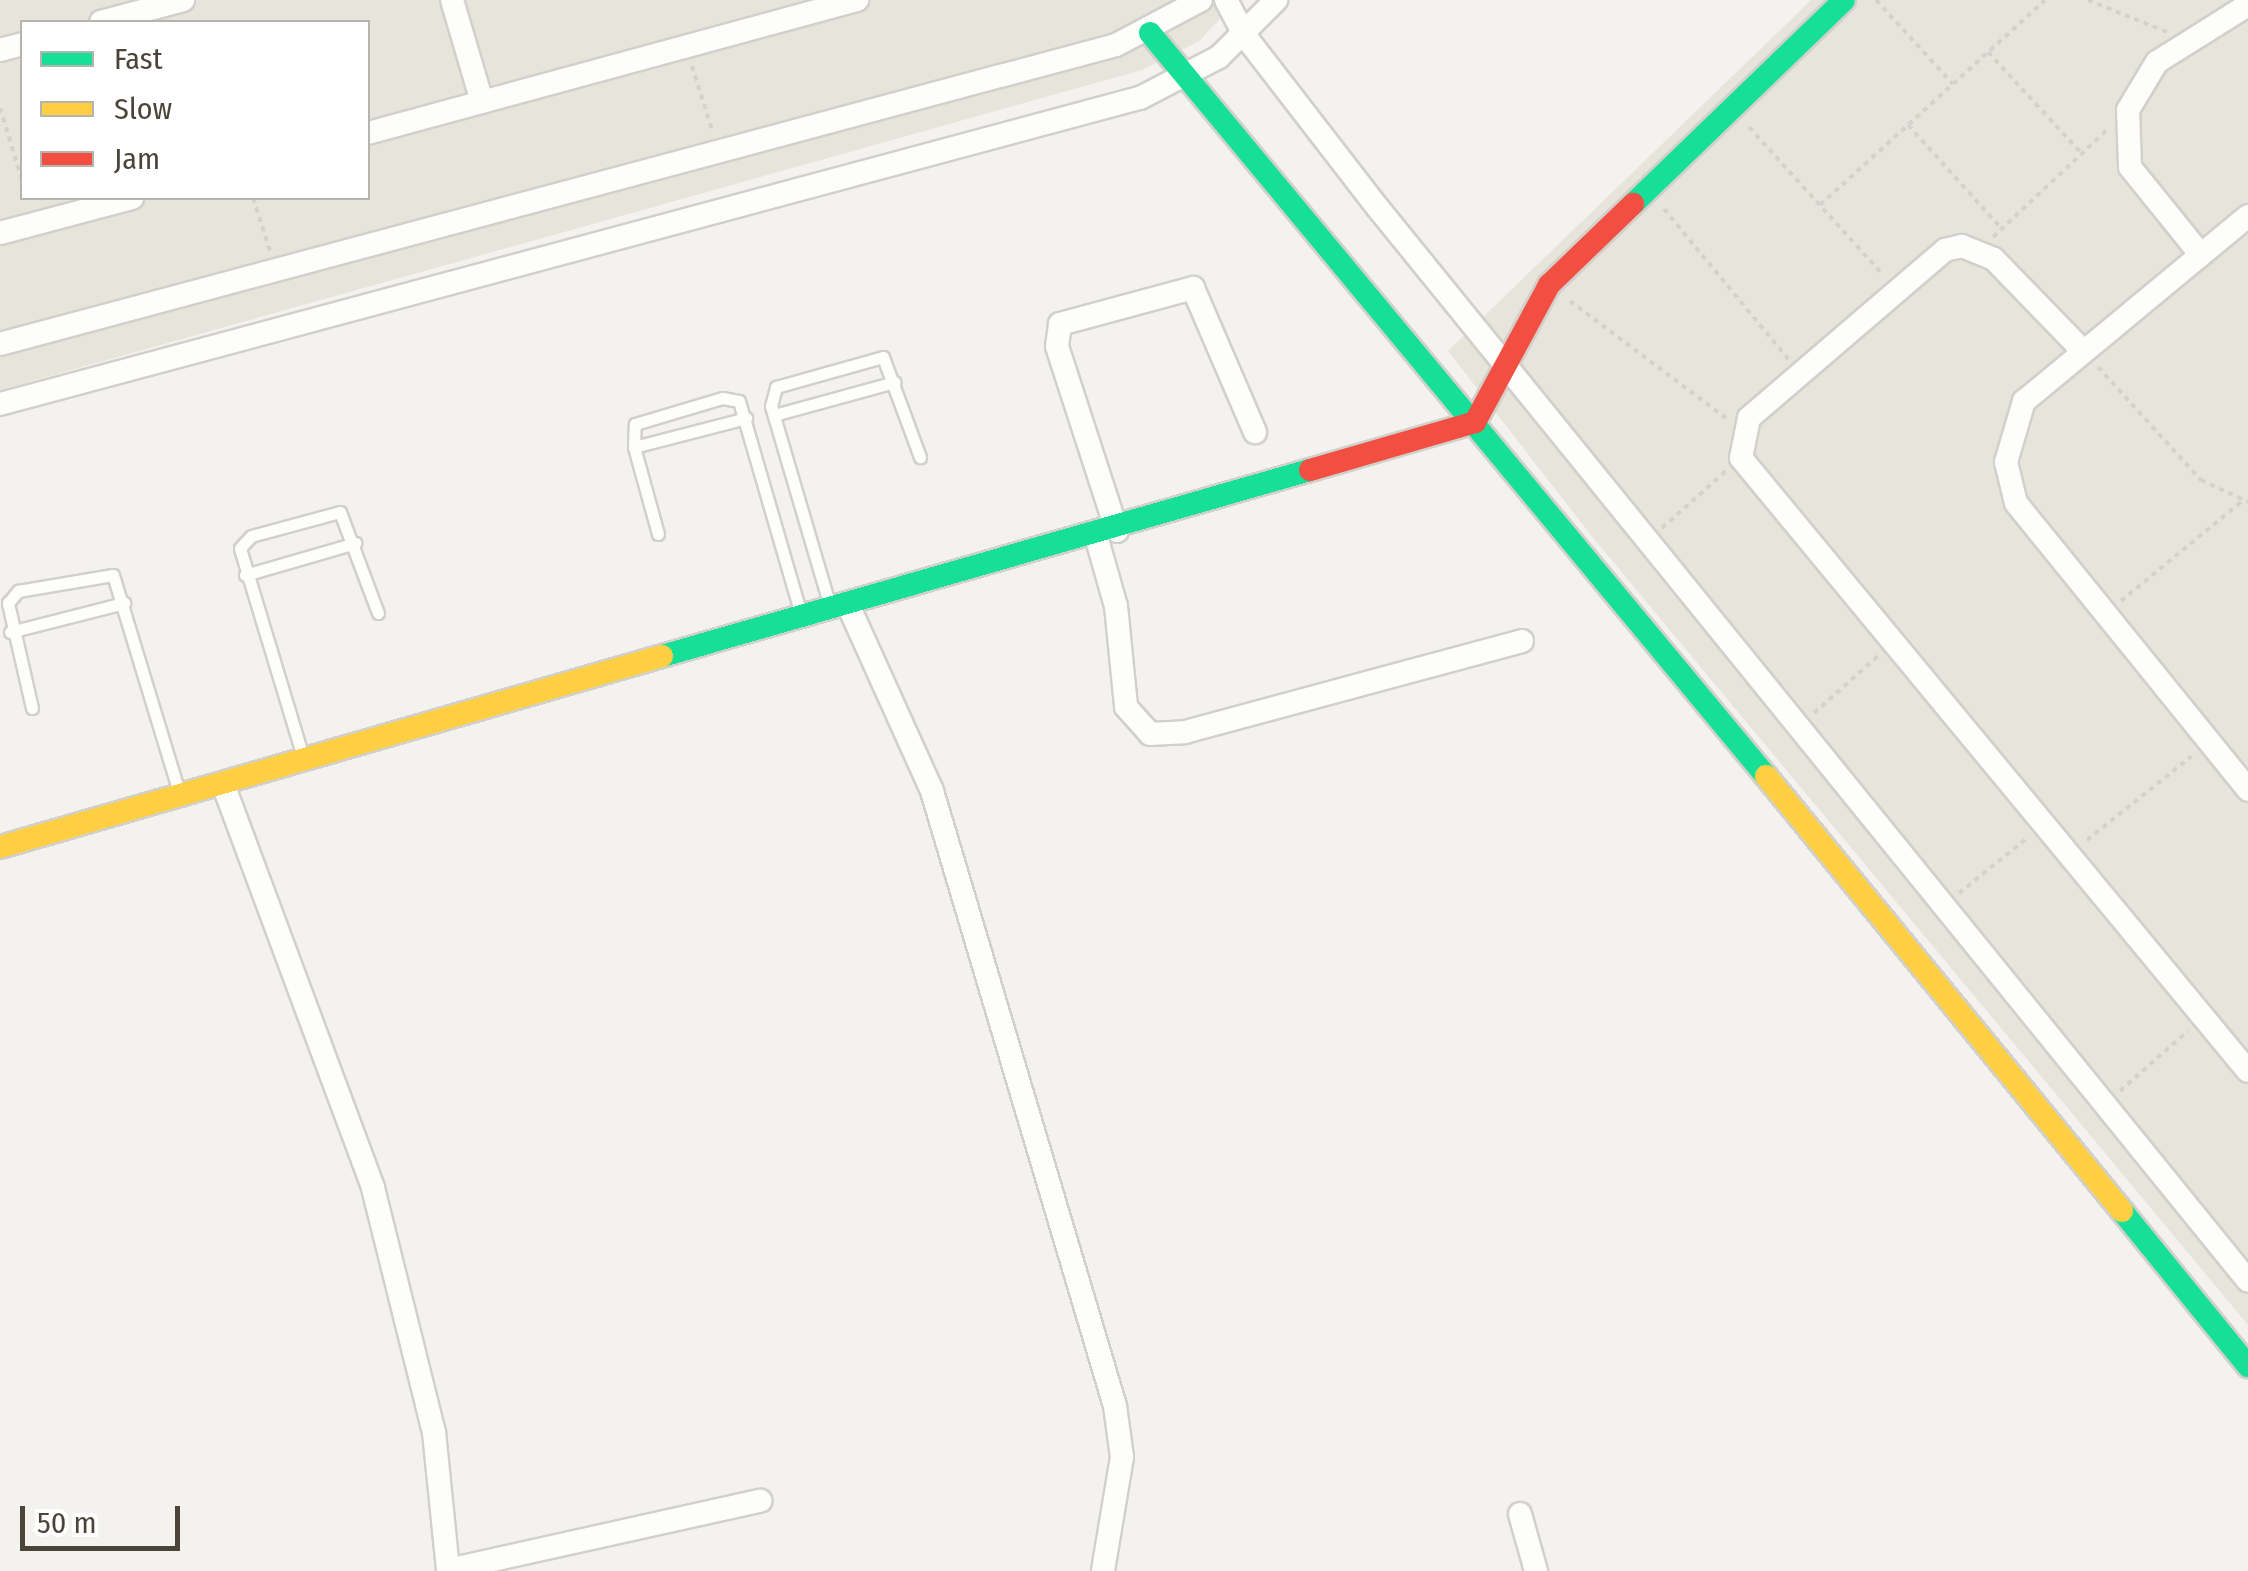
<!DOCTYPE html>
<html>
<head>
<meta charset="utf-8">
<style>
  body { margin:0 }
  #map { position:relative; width:2248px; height:1571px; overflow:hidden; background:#f4f2ee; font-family:"Fira Sans Condensed",sans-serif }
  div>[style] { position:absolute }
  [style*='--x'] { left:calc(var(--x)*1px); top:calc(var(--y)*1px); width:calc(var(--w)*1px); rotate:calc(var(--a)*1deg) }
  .residential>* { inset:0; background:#e7e4dc }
  .path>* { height:4px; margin-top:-2px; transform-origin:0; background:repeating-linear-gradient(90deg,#d3d2cc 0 5px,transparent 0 10px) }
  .roads { filter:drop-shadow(2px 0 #d2d0cb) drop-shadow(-2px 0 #d2d0cb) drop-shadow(0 2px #d2d0cb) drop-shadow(0 -2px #d2d0cb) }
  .lane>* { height:11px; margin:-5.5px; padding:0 5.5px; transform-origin:5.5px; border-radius:5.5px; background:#fdfdfc }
  .street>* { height:22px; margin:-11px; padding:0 11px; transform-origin:11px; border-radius:11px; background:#fdfdfc }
  .fast>* { height:22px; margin:-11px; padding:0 11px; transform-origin:11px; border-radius:11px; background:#16e098 }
  .slow>* { height:22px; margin:-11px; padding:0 11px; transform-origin:11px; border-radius:11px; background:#ffcf43 }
  .jam>* { height:22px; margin:-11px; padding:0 11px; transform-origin:11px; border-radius:11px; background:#f24e42 }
  span { translate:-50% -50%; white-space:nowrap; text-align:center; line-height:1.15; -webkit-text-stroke:9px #fff; paint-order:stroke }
  .legend { position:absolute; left:20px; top:20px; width:350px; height:180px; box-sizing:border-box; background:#fff; border:2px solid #b7b4b0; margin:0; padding:12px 18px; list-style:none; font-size:30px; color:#4b4439 }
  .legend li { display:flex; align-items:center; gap:20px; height:50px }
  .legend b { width:50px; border:2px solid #b7b4b0 }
  .scale { position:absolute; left:20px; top:1506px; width:160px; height:45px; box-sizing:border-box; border:5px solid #4b4439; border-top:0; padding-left:12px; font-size:30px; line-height:35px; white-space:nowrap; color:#4b4439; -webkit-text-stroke:8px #fff; paint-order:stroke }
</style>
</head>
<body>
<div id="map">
  <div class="residential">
    <i style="clip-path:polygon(evenodd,0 0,1238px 0,1199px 41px,1142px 70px,0 390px,0 0,22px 22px,368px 22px,368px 198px,22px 198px,22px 22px)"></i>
    <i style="clip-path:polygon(1811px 0,2248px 0,2248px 1325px,1590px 534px,1448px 351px)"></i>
  </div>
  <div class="path">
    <i style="--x:1876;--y:0;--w:114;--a:47.5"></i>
    <i style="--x:2088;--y:0;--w:85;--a:22.1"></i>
    <i style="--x:1988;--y:52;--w:139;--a:47.3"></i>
    <i style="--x:692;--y:66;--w:70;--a:72.6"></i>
    <i style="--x:0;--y:108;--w:75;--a:73"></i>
    <i style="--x:1908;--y:125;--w:140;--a:47.9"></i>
    <i style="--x:1749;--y:127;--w:200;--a:47.8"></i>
    <i style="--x:253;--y:198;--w:56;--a:72.2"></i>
    <i style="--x:1820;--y:205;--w:304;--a:-42.3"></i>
    <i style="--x:1664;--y:209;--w:195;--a:50.4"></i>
    <i style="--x:1993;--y:237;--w:155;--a:-43.2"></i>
    <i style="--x:1570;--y:301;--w:195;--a:36.9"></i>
    <i style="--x:2098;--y:367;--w:153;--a:47.7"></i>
    <i style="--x:2201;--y:480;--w:52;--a:25.1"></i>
    <i style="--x:1662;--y:528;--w:86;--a:-41.7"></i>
    <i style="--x:2121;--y:601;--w:156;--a:-39.5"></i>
    <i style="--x:1814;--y:713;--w:86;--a:-41.7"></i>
    <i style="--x:2087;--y:840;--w:134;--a:-38.7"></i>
    <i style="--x:1959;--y:893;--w:86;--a:-38.9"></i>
    <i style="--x:2120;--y:1091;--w:91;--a:-41.4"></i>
  </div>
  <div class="roads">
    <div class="lane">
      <i style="--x:774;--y:415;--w:125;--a:-15.3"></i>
      <i style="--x:634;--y:447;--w:116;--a:-14.5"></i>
      <i style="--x:658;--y:534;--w:90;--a:-105.4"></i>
      <i style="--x:634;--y:447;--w:23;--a:-88"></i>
      <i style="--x:635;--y:424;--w:91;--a:-16.6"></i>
      <i style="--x:722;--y:398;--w:17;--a:10"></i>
      <i style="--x:739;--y:401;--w:219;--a:73.8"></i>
      <i style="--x:245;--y:575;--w:115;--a:-16.2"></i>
      <i style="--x:829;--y:603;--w:205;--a:-106.4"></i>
      <i style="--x:771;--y:406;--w:20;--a:-75"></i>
      <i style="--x:776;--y:387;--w:111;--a:-15.7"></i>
      <i style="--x:883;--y:357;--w:107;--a:69.7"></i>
      <i style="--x:10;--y:632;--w:118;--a:-14.3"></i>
      <i style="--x:32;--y:708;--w:108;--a:-102.9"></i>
      <i style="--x:8;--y:603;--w:16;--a:-50"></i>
      <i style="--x:18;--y:591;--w:96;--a:-9.6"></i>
      <i style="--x:113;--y:575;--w:227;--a:73.1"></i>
      <i style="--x:303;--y:757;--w:218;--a:-106.8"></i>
      <i style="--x:240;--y:548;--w:16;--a:-47"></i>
      <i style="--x:251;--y:536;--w:92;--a:-15.1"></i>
      <i style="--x:340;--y:512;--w:108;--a:69.4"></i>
    </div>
    <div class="street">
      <i style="--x:452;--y:0;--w:106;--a:73.6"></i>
      <i style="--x:1226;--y:0;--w:41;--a:62.2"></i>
      <i style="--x:1245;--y:36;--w:217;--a:52.3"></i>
      <i style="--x:1378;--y:208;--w:1381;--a:50.96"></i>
      <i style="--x:101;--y:22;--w:85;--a:-15"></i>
      <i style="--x:0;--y:50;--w:23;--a:-15"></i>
      <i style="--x:368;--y:133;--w:507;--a:-15.22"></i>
      <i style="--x:2248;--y:216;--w:291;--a:140.4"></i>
      <i style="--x:2024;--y:401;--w:64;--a:106.4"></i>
      <i style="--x:2006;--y:462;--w:42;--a:76.3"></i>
      <i style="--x:2016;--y:503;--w:369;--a:51"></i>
      <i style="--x:0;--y:233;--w:137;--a:-14.9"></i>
      <i style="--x:2201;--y:255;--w:113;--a:-128.9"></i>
      <i style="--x:2130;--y:167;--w:57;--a:-92"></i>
      <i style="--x:2128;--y:110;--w:56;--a:-58.9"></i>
      <i style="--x:2157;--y:62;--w:107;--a:-32.1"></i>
      <i style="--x:0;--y:344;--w:1155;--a:-15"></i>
      <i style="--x:1116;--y:45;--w:96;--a:-27.9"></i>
      <i style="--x:2083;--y:351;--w:128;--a:-134.1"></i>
      <i style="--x:1994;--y:259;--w:35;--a:-158"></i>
      <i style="--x:1962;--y:246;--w:17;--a:167"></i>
      <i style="--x:1945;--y:250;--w:258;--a:139.4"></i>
      <i style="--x:1749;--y:418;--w:41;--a:101.3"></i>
      <i style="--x:1741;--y:458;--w:795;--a:50.41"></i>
      <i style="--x:0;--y:404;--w:1180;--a:-15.03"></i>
      <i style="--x:1140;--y:98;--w:89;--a:-27.4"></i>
      <i style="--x:1219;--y:57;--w:81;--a:-45"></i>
      <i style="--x:1117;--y:531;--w:194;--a:-108"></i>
      <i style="--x:1057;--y:346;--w:22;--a:-82"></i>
      <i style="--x:1060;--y:324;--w:138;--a:-15.1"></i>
      <i style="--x:1193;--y:288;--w:157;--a:66.7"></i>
      <i style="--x:1096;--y:536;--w:73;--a:74.1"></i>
      <i style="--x:1116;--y:606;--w:101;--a:84.3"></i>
      <i style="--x:1126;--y:707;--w:36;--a:48"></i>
      <i style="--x:1150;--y:734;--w:35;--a:-3"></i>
      <i style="--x:1185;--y:732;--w:349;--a:-15.1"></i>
      <i style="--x:849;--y:607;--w:202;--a:65.7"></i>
      <i style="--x:932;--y:791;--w:642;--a:73.43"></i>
      <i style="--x:1115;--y:1406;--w:51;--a:82.2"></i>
      <i style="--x:1122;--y:1457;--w:116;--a:99.5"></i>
      <i style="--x:223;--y:784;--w:431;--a:69.6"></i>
      <i style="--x:373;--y:1188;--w:252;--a:76"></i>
      <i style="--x:434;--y:1432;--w:140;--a:84.2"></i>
      <i style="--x:1520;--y:1514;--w:59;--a:74.3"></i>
      <i style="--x:448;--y:1570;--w:320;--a:-12.5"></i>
    </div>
    <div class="fast">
      <i style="--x:1150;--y:33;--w:965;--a:50.34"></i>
      <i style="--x:1633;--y:204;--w:293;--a:-44"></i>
      <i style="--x:662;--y:656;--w:674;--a:-16.02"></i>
      <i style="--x:2122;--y:1211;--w:200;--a:50.9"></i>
    </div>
    <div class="slow">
      <i style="--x:1766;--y:776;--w:562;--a:50.7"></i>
      <i style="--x:0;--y:847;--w:689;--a:-16.09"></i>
    </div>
    <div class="jam">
      <i style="--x:1310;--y:470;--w:172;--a:-16.2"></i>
      <i style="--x:1475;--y:422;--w:156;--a:-61.6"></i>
      <i style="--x:1549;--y:285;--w:117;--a:-44"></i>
    </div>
  </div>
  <ul class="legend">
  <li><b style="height:12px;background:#16e098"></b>Fast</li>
  <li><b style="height:12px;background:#ffcf43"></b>Slow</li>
  <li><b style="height:12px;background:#f24e42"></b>Jam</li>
  </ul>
  <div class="scale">50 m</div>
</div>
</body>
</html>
